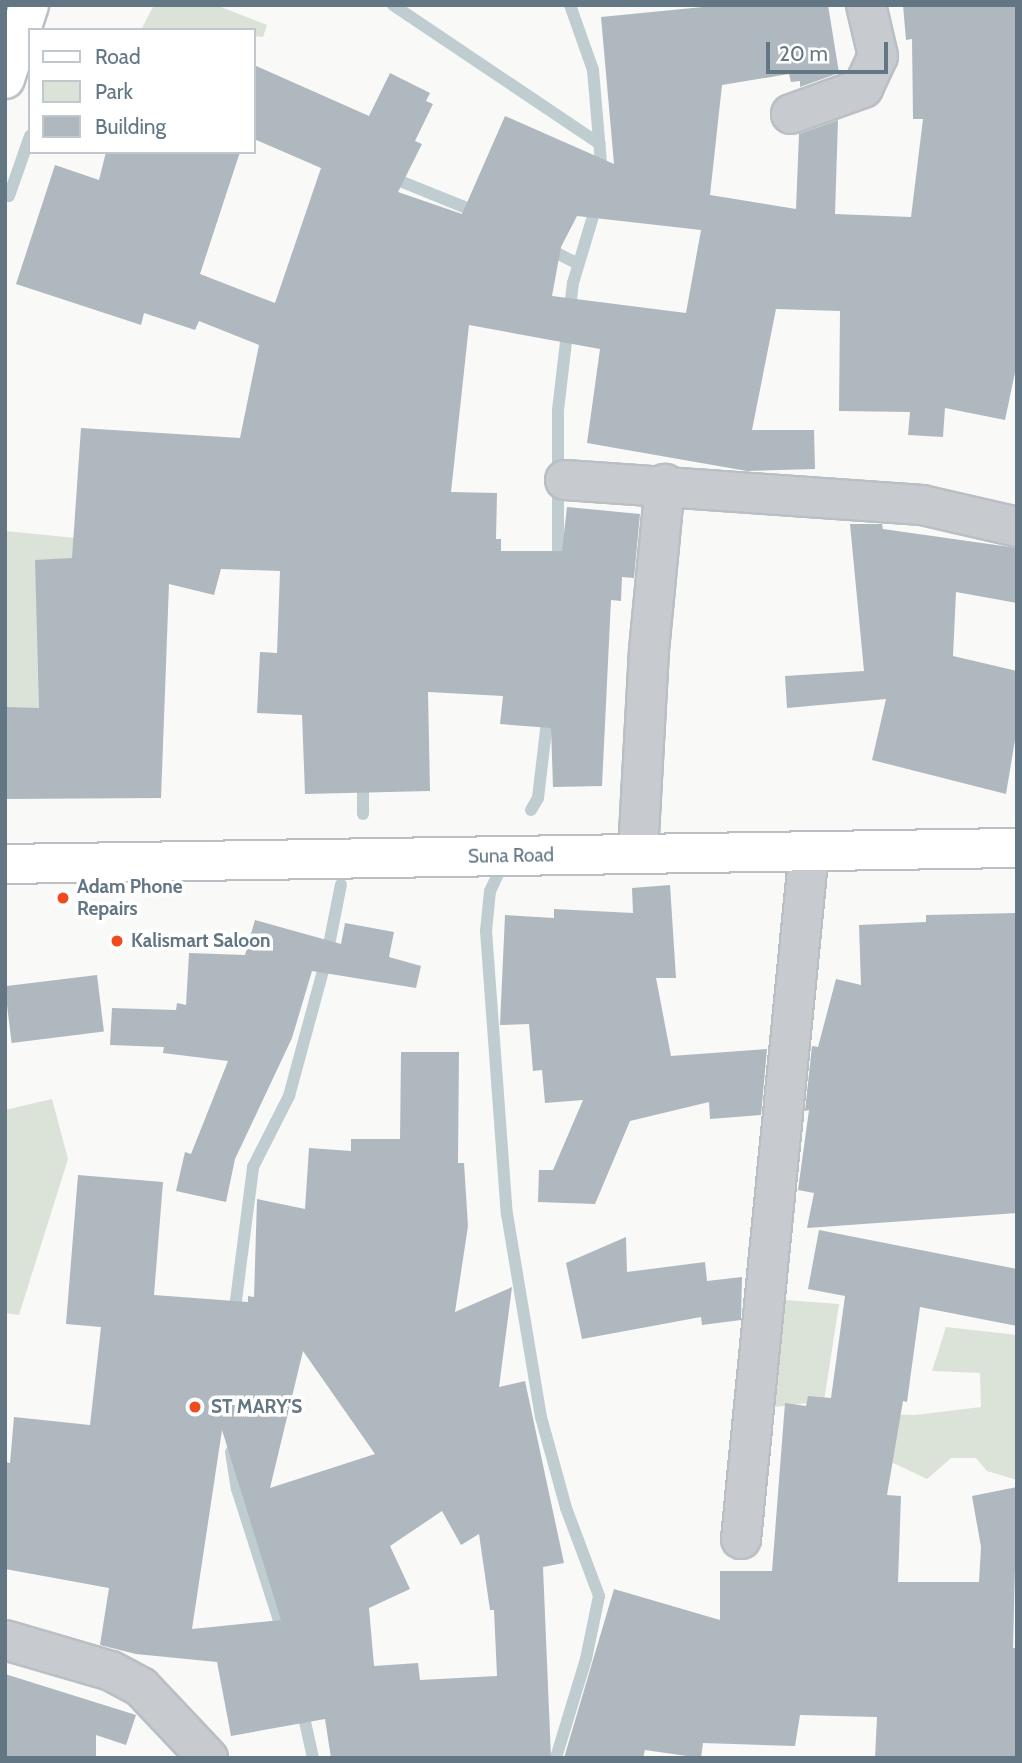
<!DOCTYPE html>
<html>
<head>
<meta charset="utf-8">
<style>
  body { margin:0 }
  #map { position:relative; width:1022px; height:1763px; overflow:hidden; background:#f9f9f7; font-family:Cabin,sans-serif }
  div>[style] { position:absolute }
  [style*='--x'] { left:calc(var(--x)*1px); top:calc(var(--y)*1px); width:calc(var(--w)*1px); rotate:calc(var(--a)*1deg) }
  .green>* { inset:0; background:#dbe2d7 }
  .stream>* { height:12px; margin:-6px; padding:0 6px; transform-origin:6px; border-radius:6px; background:#bfccd0 }
  .building>* { inset:0; background:#afb8be; transform-origin:0 0 }
  .roads { filter:drop-shadow(2px 0 #b9bfc3) drop-shadow(-2px 0 #b9bfc3) drop-shadow(0 2px #b9bfc3) drop-shadow(0 -2px #b9bfc3) }
  .street>* { height:38px; margin:-19px; padding:0 19px; transform-origin:19px; border-radius:19px; background:#c7cbcf }
  .secondary>* { height:38px; margin:-19px; padding:0 19px; transform-origin:19px; border-radius:19px; background:#fff }
  .dots>* { width:19px; height:19px; translate:-50% -50%; box-sizing:border-box; border:4px solid #fff; border-radius:50% }
  span { translate:-50% -50%; white-space:nowrap; text-align:center; line-height:1.15; -webkit-text-stroke:7px #fff; paint-order:stroke }
  .street-label { font-size:19px; color:#627684 }
  .poi-label { font-size:19px; color:#627684; font-weight:700 }
  .left { translate:0 -50%; text-align:left }
  .frame { position:absolute; inset:0; border:7px solid #627684; pointer-events:none }
  .legend { position:absolute; left:28px; top:28px; width:228px; height:126px; box-sizing:border-box; background:#fff; border:2px solid #c0c8ce; margin:0; padding:9px 12px; list-style:none; font-size:21px; color:#627684 }
  .legend li { display:flex; align-items:center; gap:14px; height:35px }
  .legend b { width:35px; border:2px solid #c0c8ce }
  .scale { position:absolute; left:766px; top:42px; width:122px; height:32px; box-sizing:border-box; border:4px solid #627684; border-top:0; padding-left:9px; font-size:21px; line-height:24px; white-space:nowrap; color:#627684; -webkit-text-stroke:5px #fff; paint-order:stroke }
</style>
</head>
<body>
<div id="map">
  <div class="green">
    <i style="clip-path:polygon(154px 5px,216px 5px,267px 25px,263px 37px,254px 36px,254px 30px,141px 30px)"></i>
    <i style="clip-path:polygon(5px 531px,86px 539px,73px 708px,5px 708px)"></i>
    <i style="clip-path:polygon(52px 1099px,68px 1159px,19px 1315px,5px 1313px,5px 1110px)"></i>
    <i style="clip-path:polygon(784px 1300px,839px 1304px,824px 1401px,775px 1407px)"></i>
    <i style="clip-path:polygon(946px 1327px,1017px 1335px,1017px 1480px,987px 1471px,976px 1458px,951px 1458px,927px 1479px,872px 1453px,872px 1414px,915px 1415px,981px 1407px,980px 1373px,932px 1371px)"></i>
  </div>
  <div class="stream">
    <i style="--x:393;--y:5;--w:249;--a:33.9"></i>
    <i style="--x:570;--y:5;--w:69;--a:70.5"></i>
    <i style="--x:593;--y:70;--w:105;--a:85.1"></i>
    <i style="--x:395;--y:179;--w:91;--a:22"></i>
    <i style="--x:9;--y:196;--w:64;--a:-70.7"></i>
    <i style="--x:545;--y:247;--w:37;--a:27"></i>
    <i style="--x:558;--y:566;--w:156;--a:-90"></i>
    <i style="--x:558;--y:410;--w:128;--a:-83.3"></i>
    <i style="--x:573;--y:283;--w:84;--a:-73.3"></i>
    <i style="--x:363;--y:776;--w:38;--a:90"></i>
    <i style="--x:531;--y:810;--w:14;--a:-60"></i>
    <i style="--x:538;--y:798;--w:86;--a:-83.3"></i>
    <i style="--x:499;--y:872;--w:21;--a:115"></i>
    <i style="--x:490;--y:891;--w:40;--a:95.7"></i>
    <i style="--x:486;--y:931;--w:284;--a:85.8"></i>
    <i style="--x:507;--y:1214;--w:206;--a:80.5"></i>
    <i style="--x:541;--y:1417;--w:94;--a:74.6"></i>
    <i style="--x:566;--y:1508;--w:94;--a:69.4"></i>
    <i style="--x:599;--y:1596;--w:64;--a:101.7"></i>
    <i style="--x:586;--y:1659;--w:103;--a:106.9"></i>
    <i style="--x:234;--y:1316;--w:150;--a:-82.7"></i>
    <i style="--x:253;--y:1167;--w:80;--a:-63.1"></i>
    <i style="--x:289;--y:1096;--w:141;--a:-74.8"></i>
    <i style="--x:326;--y:960;--w:77;--a:-78.8"></i>
    <i style="--x:231;--y:1452;--w:37;--a:81"></i>
    <i style="--x:237;--y:1489;--w:154;--a:72.3"></i>
    <i style="--x:302;--y:1708;--w:51;--a:77.6"></i>
  </div>
  <div class="building">
    <i style="clip-path:polygon(evenodd,723px 5px,828px 5px,839px 73px,800px 87px,800px 81px,791px 82px,789px 74px,722px 85px,710px 195px,796px 209px,799px 134px,838px 120px,835px 214px,911px 217px,923px 119px,913px 119px,912px 39px,906px 40px,903px 5px,1017px 5px,1017px 363px,1005px 420px,945px 408px,943px 437px,908px 435px,910px 412px,839px 411px,840px 311px,776px 309px,752px 430px,814px 430px,815px 469px,747px 471px,587px 443px,600px 349px,469px 325px,451px 492px,497px 493px,496px 539px,501px 539px,501px 551px,562px 551px,567px 507px,640px 514px,634px 578px,622px 577px,621px 601px,611px 600px,602px 786px,553px 787px,551px 728px,500px 724px,503px 696px,428px 692px,430px 791px,305px 794px,302px 715px,257px 713px,260px 652px,277px 653px,280px 571px,221px 569px,214px 595px,169px 584px,161px 798px,5px 799px,5px 707px,39px 708px,35px 560px,72px 558px,81px 428px,240px 438px,259px 345px,199px 321px,195px 330px,144px 313px,141px 325px,16px 284px,55px 165px,99px 180px,106px 152px,240px 152px,200px 274px,275px 303px,321px 168px,254px 139px,254px 65px,369px 116px,390px 73px,430px 93px,426px 101px,433px 104px,415px 141px,422px 144px,398px 192px,462px 214px,505px 116px,614px 164px,601px 17px,723px 5px,577px 216px,701px 230px,686px 313px,552px 296px,561px 247px,577px 216px)"></i>
    <i style="clip-path:polygon(850px 524px,882px 524px,883px 529px,1017px 548px,1017px 603px,956px 592px,953px 656px,1017px 671px,1017px 728px,1006px 794px,872px 760px,886px 699px,787px 708px,785px 676px,864px 671px)"></i>
    <i style="clip-path:polygon(670px 885px,676px 978px,656px 978px,671px 1056px,767px 1049px,761px 1115px,710px 1119px,709px 1102px,630px 1121px,595px 1204px,538px 1202px,539px 1170px,553px 1170px,583px 1100px,545px 1103px,542px 1070px,533px 1071px,529px 1024px,500px 1025px,505px 915px,554px 918px,554px 909px,633px 913px,632px 888px)"></i>
    <i style="clip-path:polygon(1017px 913px,1017px 1213px,807px 1228px,814px 1193px,798px 1190px,809px 1110px,805px 1111px,812px 1046px,818px 1047px,836px 979px,861px 985px,859px 925px,926px 922px,926px 915px)"></i>
    <i style="clip-path:polygon(255px 920px,341px 944px,345px 923px,394px 932px,389px 957px,421px 966px,416px 988px,312px 971px,292px 1038px,235px 1159px,226px 1202px,176px 1191px,185px 1152px,191px 1154px,228px 1061px,163px 1053px,164px 1047px,110px 1045px,112px 1008px,176px 1010px,177px 1003px,186px 1005px,189px 953px,245px 955px)"></i>
    <i style="left:97px;top:975px;width:57px;height:93px;rotate:83deg"></i>
    <i style="clip-path:polygon(evenodd,401px 1052px,459px 1052px,458px 1163px,464px 1163px,468px 1226px,455px 1312px,512px 1287px,499px 1387px,525px 1381px,564px 1563px,543px 1567px,551px 1758px,331px 1758px,325px 1719px,231px 1736px,217px 1662px,136px 1654px,100px 1645px,109px 1588px,5px 1569px,5px 1462px,10px 1463px,14px 1417px,90px 1425px,101px 1327px,66px 1324px,78px 1175px,163px 1182px,154px 1295px,248px 1302px,248px 1296px,254px 1297px,257px 1199px,305px 1209px,309px 1148px,351px 1151px,351px 1139px,400px 1139px,401px 1052px,303px 1351px,375px 1454px,270px 1488px,303px 1351px,401px 1052px,222px 1430px,281px 1620px,192px 1629px,222px 1430px,401px 1052px,442px 1511px,461px 1545px,479px 1534px,490px 1610px,494px 1610px,497px 1676px,420px 1680px,418px 1663px,374px 1666px,369px 1608px,410px 1589px,390px 1546px,442px 1511px)"></i>
    <i style="clip-path:polygon(819px 1230px,1017px 1269px,1017px 1326px,920px 1307px,907px 1402px,903px 1401px,887px 1495px,901px 1496px,898px 1582px,979px 1582px,981px 1547px,972px 1496px,1017px 1487px,1013px 1648px,1017px 1648px,1017px 1757px,875px 1758px,877px 1717px,800px 1715px,795px 1746px,703px 1743px,701px 1758px,645px 1750px,643px 1758px,564px 1758px,614px 1589px,720px 1620px,720px 1571px,772px 1571px,785px 1403px,806px 1406px,808px 1396px,831px 1398px,845px 1296px,808px 1289px)"></i>
    <i style="clip-path:polygon(626px 1237px,627px 1272px,705px 1262px,707px 1281px,742px 1277px,741px 1320px,702px 1325px,701px 1317px,582px 1339px,566px 1263px)"></i>
    <i style="clip-path:polygon(5px 1674px,136px 1715px,126px 1745px,96px 1735px,96px 1758px,5px 1758px)"></i>
  </div>
  <div class="roads">
    <div class="street">
      <i style="--x:791;--y:114;--w:77;--a:-19.9"></i>
      <i style="--x:863;--y:88;--w:35;--a:-65"></i>
      <i style="--x:878;--y:56;--w:52;--a:-103.2"></i>
      <i style="--x:565;--y:480;--w:358;--a:4"></i>
      <i style="--x:922;--y:505;--w:98;--a:13"></i>
      <i style="--x:638;--y:853;--w:203;--a:-86.9"></i>
      <i style="--x:649;--y:650;--w:167;--a:-84.5"></i>
      <i style="--x:741;--y:1539;--w:691;--a:-84.36"></i>
      <i style="--x:5;--y:1640;--w:110;--a:16.3"></i>
      <i style="--x:111;--y:1671;--w:34;--a:28"></i>
      <i style="--x:141;--y:1687;--w:98;--a:46.7"></i>
    </div>
    <div class="secondary">
      <i style="--x:5;--y:79;--w:78;--a:-72"></i>
      <i style="--x:5;--y:864;--w:1012;--a:-0.91"></i>
    </div>
  </div>
  <div class="dots">
    <i style="left:63px;top:898px;background:#f14a1f"></i>
    <i style="left:117px;top:941px;background:#f14a1f"></i>
    <i style="left:195px;top:1407px;background:#f14a1f"></i>
  </div>
  <div class="street-label">
    <span style="left:511px;top:856px;rotate:-1deg">Suna Road</span>
  </div>
  <div class="poi-label">
    <span class="left" style="left:77px;top:898px">Adam Phone<br>Repairs</span>
    <span class="left" style="left:131px;top:941px">Kalismart Saloon</span>
    <span class="left" style="left:211px;top:1407px">ST MARY'S</span>
  </div>
  <div class="frame"></div>
  <ul class="legend">
  <li><b style="height:9px;background:#fff"></b>Road</li>
  <li><b style="height:19px;background:#dbe2d7"></b>Park</li>
  <li><b style="height:19px;background:#afb8be"></b>Building</li>
  </ul>
  <div class="scale">20 m</div>
</div>
</body>
</html>
